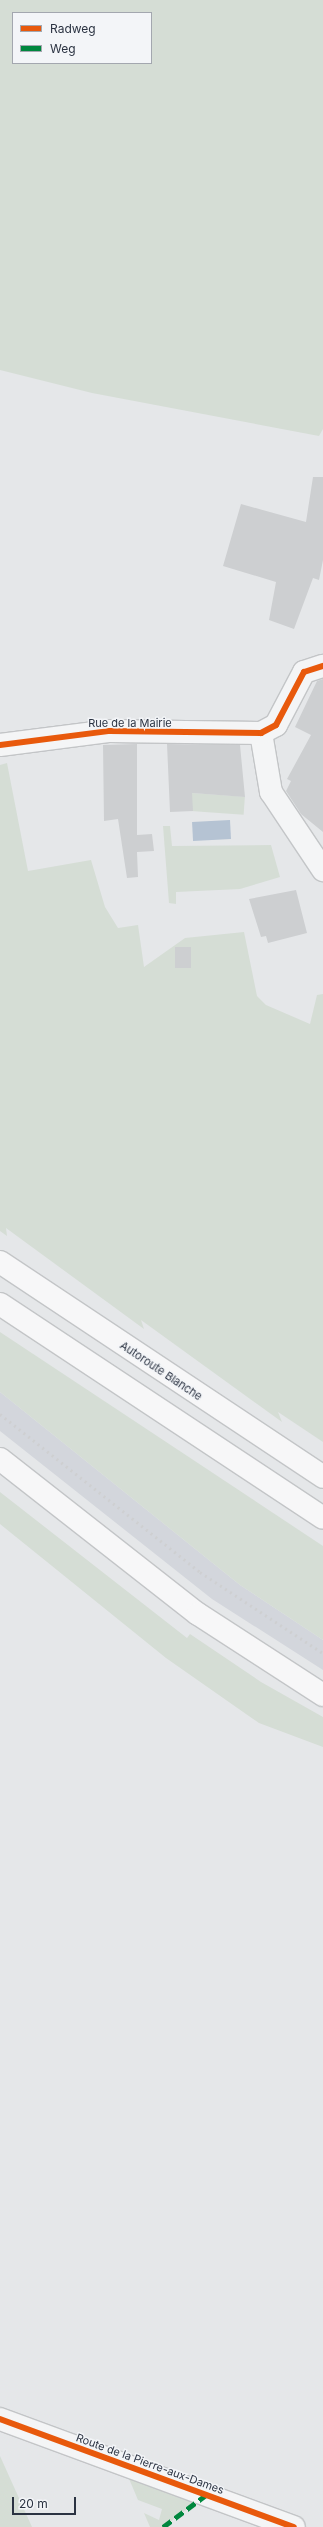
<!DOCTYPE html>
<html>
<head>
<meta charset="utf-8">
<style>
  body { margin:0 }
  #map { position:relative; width:323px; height:2527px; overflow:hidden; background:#e5e7e9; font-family:Inter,sans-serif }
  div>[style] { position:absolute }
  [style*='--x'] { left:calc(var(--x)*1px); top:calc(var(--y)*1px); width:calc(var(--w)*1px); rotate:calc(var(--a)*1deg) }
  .built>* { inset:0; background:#d3d6dc }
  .green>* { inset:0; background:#d5ddd5; transform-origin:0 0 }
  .water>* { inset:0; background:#b5c3d3; transform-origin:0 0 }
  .building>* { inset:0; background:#cdcfd1; transform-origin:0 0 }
  .roads { filter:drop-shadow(1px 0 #c3c5c7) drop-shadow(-1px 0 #c3c5c7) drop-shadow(0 1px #c3c5c7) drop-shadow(0 -1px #c3c5c7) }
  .minor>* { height:22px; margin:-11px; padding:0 11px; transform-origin:11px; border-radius:11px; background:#f4f5f6 }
  .major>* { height:22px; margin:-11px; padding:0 11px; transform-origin:11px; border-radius:11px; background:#f7f7f8 }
  .highway>* { height:22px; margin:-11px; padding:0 11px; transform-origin:11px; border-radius:11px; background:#f7f7f8 }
  .rail>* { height:3px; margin-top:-1.5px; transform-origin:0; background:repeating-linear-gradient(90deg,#cecfd1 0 2px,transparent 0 6px) }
  .quiet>* { height:5px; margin-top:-2.5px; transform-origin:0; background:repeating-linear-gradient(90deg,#00873e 0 10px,transparent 0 15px) }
  .cycleway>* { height:6px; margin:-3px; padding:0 3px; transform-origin:3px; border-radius:3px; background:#e8590c }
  span { translate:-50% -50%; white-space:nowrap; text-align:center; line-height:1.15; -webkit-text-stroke:3px #f3f5f8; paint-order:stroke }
  .street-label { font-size:11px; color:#2b3342 }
  .legend { position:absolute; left:12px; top:12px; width:140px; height:52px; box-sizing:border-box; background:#f3f5f8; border:1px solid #a3a7af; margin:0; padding:5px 7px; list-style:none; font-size:12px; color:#2b3342 }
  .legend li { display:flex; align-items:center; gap:8px; height:20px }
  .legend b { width:20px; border:1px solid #a3a7af }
  .scale { position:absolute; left:12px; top:2497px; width:64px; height:18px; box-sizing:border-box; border:2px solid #2b3342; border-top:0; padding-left:5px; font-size:12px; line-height:14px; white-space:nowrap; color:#2b3342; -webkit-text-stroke:3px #f3f5f8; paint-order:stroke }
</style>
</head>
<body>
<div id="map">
  <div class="built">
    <i style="clip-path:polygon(0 1392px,240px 1585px,323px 1640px,323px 1670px,212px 1599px,0 1431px)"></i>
  </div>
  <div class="green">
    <i style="clip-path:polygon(evenodd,0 0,323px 0,323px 429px,319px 436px,92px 393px,0 370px,0 0,13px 13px,151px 13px,151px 63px,13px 63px,13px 13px)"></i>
    <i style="clip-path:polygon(7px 763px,28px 871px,91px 860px,105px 907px,118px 928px,138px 925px,144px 967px,185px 938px,244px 932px,257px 996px,266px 1005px,310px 1024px,317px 995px,323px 994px,323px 1442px,278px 1412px,282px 1422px,141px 1320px,144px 1329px,6px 1228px,7px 1236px,0 1231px,0 765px)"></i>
    <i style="left:192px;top:793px;width:53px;height:18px;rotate:4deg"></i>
    <i style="clip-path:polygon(163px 826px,170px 826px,172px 846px,271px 845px,280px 877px,240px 889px,176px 892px,176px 904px,169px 903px)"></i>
    <i style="clip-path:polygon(0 1332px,323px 1546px,323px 1640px,240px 1585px,0 1392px)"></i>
    <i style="clip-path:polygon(0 1492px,187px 1638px,190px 1634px,261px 1682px,323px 1717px,323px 1747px,259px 1723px,166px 1658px,0 1524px)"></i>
    <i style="clip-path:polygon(0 2456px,32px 2527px,0 2527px)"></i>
    <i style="clip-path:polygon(127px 2474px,197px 2502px,163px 2527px,150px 2527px,144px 2513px,159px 2520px,162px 2509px,138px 2500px)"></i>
  </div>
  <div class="water">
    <i style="left:230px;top:820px;width:19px;height:38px;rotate:87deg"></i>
  </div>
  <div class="building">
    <i style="clip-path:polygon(313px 477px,323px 477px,323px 560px,319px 580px,313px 578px,294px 629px,269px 620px,276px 582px,223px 566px,241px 504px,306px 522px)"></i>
    <i style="clip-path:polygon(323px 679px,323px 832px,301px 814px,286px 791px,291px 781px,287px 779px,311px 735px,295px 727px,317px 681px)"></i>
    <i style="clip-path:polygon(137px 744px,137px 835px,152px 834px,154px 851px,137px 852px,138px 877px,127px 878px,118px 819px,104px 821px,103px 745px)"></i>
    <i style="clip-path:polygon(167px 744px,240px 745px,245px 797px,192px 793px,193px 811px,170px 812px)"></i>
    <i style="clip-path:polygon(296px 890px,307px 933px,268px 943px,266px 936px,261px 937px,249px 899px)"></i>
    <i style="left:175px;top:947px;width:16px;height:21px"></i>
  </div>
  <div class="roads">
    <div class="minor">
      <i style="--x:261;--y:733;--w:60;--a:80.4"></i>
      <i style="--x:271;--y:792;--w:94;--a:56.3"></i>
      <i style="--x:0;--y:745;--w:111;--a:-7.3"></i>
      <i style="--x:110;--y:731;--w:151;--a:0.8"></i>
      <i style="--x:261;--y:733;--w:17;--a:-28"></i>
      <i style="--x:276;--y:725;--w:60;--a:-62.2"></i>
      <i style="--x:304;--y:672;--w:20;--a:-18"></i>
      <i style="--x:0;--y:2419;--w:313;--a:20.2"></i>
    </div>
    <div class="major">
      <i style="--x:0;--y:1459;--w:251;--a:38.1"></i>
      <i style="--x:198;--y:1614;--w:149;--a:32.9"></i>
    </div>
    <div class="highway">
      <i style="--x:0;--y:1262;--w:388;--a:33.6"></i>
      <i style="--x:0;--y:1304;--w:387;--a:33.5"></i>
    </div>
  </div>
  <div class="rail">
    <i style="--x:0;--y:1414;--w:255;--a:38.3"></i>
    <i style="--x:200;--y:1572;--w:147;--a:33.4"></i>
  </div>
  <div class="quiet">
    <i style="--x:163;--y:2527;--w:54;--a:-36.7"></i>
  </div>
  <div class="cycleway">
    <i style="--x:0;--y:745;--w:111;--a:-7.3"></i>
    <i style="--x:110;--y:731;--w:151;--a:0.8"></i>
    <i style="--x:261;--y:733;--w:17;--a:-28"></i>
    <i style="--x:276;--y:725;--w:60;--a:-62.2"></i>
    <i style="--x:304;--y:672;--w:20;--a:-18"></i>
    <i style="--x:0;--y:2419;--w:313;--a:20.2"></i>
  </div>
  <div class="street-label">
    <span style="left:130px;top:723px">Rue de la Mairie</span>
    <span style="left:161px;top:1371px;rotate:34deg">Autoroute Blanche</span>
    <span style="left:150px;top:2464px;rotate:20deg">Route de la Pierre-aux-Dames</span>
  </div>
  <ul class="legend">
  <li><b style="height:5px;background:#e8590c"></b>Radweg</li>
  <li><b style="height:5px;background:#00873e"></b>Weg</li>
  </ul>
  <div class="scale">20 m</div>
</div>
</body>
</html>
